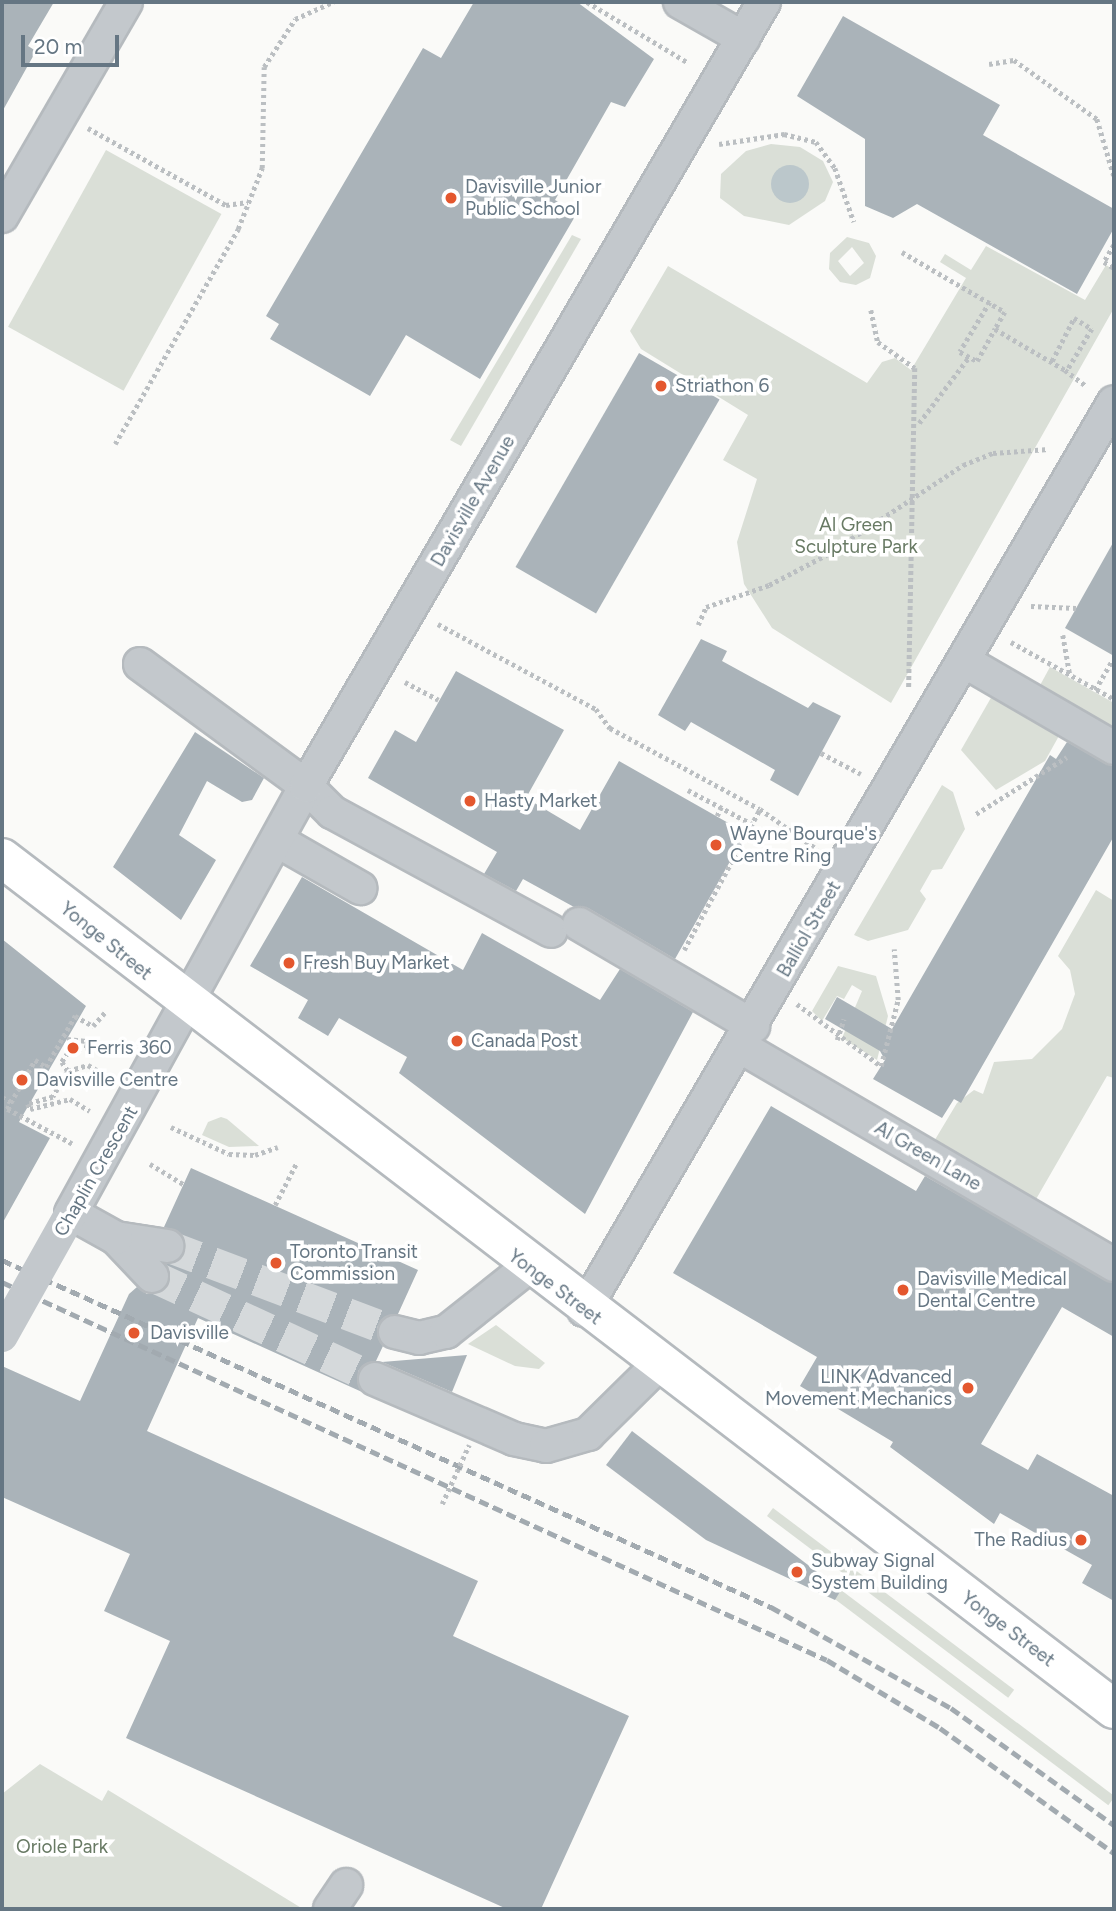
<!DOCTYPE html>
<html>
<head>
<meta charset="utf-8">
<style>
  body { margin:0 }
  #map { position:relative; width:1116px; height:1911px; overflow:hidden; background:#fafaf8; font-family:Figtree,sans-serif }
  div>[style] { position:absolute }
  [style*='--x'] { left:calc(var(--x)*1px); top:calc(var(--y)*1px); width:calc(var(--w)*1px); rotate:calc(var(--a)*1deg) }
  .green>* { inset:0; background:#dadfd7; transform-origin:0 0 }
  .water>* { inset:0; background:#bbc7cb }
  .round { border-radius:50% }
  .building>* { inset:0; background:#aab3b9; transform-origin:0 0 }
  .minor-tunnel>* { height:32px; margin-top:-16px; transform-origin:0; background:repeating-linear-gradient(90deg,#d5d9db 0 32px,transparent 0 48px) }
  .path>* { height:4.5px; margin-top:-2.25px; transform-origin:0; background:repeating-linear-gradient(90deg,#bbbfc2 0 3.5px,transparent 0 7px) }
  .roads { filter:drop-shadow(2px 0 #b5babe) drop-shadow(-2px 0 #b5babe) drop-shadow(0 2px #b5babe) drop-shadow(0 -2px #b5babe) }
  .minor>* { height:32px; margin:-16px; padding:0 16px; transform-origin:16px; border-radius:16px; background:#c3c8cc }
  .major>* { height:38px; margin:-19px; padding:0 19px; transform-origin:19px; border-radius:19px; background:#fff }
  .rail>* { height:5px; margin-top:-2.5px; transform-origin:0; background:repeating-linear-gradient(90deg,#a2aab0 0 10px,transparent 0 15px) }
  .path-bridge>* { height:4.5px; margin-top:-2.25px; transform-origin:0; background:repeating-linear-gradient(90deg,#bbbfc2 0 3.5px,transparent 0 7px) }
  .minor-bridge>* { height:32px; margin:-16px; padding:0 16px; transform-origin:16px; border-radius:16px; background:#c3c8cc }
  .dots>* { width:19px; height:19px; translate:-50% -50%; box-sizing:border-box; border:4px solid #fff; border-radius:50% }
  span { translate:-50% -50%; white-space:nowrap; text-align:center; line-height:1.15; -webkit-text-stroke:7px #fff; paint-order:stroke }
  .poi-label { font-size:19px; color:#657683 }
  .left { translate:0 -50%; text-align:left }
  .right { translate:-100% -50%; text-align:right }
  .street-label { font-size:19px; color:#657683 }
  .park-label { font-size:19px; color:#687a64 }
  .frame { position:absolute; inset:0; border:4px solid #657683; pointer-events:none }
  .scale { position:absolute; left:21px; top:35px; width:98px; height:32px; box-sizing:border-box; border:4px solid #657683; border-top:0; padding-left:9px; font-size:21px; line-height:24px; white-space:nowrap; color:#657683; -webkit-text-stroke:5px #fff; paint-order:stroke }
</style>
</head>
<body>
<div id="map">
  <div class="green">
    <i style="clip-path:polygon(771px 144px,800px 147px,823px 161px,833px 182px,825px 201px,789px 225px,744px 216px,720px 198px,721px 174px,746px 151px)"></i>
    <i style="left:106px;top:150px;width:132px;height:202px;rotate:29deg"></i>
    <i style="clip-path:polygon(572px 235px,581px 239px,461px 446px,450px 440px)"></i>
    <i style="clip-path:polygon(evenodd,847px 237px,869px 243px,876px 256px,870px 278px,856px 285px,840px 282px,829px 269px,830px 253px,847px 237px,852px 247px,864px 263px,850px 276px,838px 261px,852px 247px)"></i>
    <i style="clip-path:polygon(986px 246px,1085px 300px,1106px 265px,1114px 270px,1114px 308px,891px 703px,772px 628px,744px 584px,737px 542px,757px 479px,723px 460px,748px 415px,641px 349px,630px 331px,668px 266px,867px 383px,882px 362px,895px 358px,911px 370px,966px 278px,940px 262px,945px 254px,971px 270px)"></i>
    <i style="clip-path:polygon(1050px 667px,1114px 703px,1114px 731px,1038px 689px)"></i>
    <i style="clip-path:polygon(992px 696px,1060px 734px,1045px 761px,996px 790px,961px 750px)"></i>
    <i style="clip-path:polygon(942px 785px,953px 792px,965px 829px,942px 869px,932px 870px,920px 891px,926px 899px,908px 930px,868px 941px,854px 935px)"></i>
    <i style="clip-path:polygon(1096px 890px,1114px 901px,1114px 1078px,1107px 1076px,1035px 1201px,933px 1143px,957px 1103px,974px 1090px,983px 1094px,994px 1062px,1032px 1059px,1062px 1029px,1075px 994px,1070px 970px,1058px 956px)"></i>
    <i style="clip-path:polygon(838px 966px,876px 976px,888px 1016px,877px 1060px,842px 1038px,862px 991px,852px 985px,844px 999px,837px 996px,822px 1021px,812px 1011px)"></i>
    <i style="clip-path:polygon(221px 1117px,227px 1119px,259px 1146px,229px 1147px,202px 1135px,208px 1122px)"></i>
    <i style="clip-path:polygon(496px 1325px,545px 1363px,539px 1369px,515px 1366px,468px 1344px)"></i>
    <i style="left:773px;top:1508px;width:302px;height:10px;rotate:37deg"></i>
    <i style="left:841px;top:1590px;width:343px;height:11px;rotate:37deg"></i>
    <i style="clip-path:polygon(40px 1764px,102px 1801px,108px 1790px,303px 1909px,2px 1909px,2px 1794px)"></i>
  </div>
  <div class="water">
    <i class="round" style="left:771px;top:165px;width:38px;height:38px"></i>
  </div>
  <div class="building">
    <i style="clip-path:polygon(2px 2px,54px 2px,28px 46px,36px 51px,2px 112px)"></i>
    <i style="clip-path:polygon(474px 2px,577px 2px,654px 59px,625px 107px,611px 102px,555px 200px,577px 213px,480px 379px,406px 335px,370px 396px,270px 339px,279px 324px,266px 316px,423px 48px,441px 58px)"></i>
    <i style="clip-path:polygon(843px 16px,1000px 105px,983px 135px,1114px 209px,1114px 228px,1077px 294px,917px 204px,893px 218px,865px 206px,865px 139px,797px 96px)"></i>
    <i style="left:639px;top:353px;width:93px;height:247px;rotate:30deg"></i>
    <i style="clip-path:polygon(1114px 541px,1114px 656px,1065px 628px)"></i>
    <i style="clip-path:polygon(701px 639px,727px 651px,722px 661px,808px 708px,813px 702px,841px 716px,798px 796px,770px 780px,775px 770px,691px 722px,685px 731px,658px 715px)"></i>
    <i style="clip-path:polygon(456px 671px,564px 730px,526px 798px,580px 830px,619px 761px,746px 833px,675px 959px,588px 908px,574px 907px,523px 879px,516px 891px,484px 874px,497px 852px,368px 778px,395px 730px,416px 742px)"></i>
    <i style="clip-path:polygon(195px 732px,264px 778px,252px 800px,242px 802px,207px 781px,179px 835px,216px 860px,181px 920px,113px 867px)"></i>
    <i style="clip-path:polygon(1067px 742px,1114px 767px,1114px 836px,961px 1103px,954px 1099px,942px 1118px,873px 1079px,885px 1060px,880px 1051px,825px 1019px,837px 997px,892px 1029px,1050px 755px,1056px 759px)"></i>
    <i style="clip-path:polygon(302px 877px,463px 970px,482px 933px,600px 1000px,620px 969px,693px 1012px,585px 1214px,399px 1073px,407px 1057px,339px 1018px,328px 1036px,298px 1018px,308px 1000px,250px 966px)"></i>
    <i style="clip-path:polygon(2px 939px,86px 1006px,19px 1122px,50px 1138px,2px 1224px)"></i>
    <i style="clip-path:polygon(771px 1106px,916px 1191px,925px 1176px,1114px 1283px,1114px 1337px,1062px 1307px,981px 1444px,1028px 1470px,1037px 1454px,1114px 1496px,1114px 1601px,1082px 1583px,1092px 1565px,1000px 1513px,994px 1524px,890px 1447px,893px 1442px,800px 1386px,817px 1357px,673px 1273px)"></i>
    <i style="clip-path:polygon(191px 1168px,418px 1270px,398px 1314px,377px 1327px,383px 1346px,376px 1361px,358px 1371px,362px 1392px,198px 1318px,147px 1431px,478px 1581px,453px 1636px,629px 1716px,541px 1909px,507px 1909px,126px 1738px,170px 1641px,104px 1611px,130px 1554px,2px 1497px,2px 1366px,80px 1401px,129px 1294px,137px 1287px,147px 1294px,164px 1290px,170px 1281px,166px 1264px,182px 1257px,184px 1239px,164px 1227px)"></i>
    <i style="clip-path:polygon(467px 1355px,452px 1392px,382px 1362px)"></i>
    <i style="clip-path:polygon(632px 1431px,841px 1590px,835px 1600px,706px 1540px,606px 1465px)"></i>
  </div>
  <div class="minor-tunnel">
    <i style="--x:167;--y:1246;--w:244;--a:20.7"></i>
    <i style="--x:152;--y:1276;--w:246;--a:24.8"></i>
  </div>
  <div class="path">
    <i style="--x:587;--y:2;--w:117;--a:31"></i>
    <i style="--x:989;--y:64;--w:25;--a:-9"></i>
    <i style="--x:1014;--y:60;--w:102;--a:35.4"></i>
    <i style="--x:1097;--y:119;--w:59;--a:73.4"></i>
    <i style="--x:88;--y:128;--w:158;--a:29.2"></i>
    <i style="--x:226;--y:205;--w:22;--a:-8"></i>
    <i style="--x:719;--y:144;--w:66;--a:-8.7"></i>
    <i style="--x:784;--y:134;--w:33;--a:14"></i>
    <i style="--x:816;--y:142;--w:32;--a:54"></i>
    <i style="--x:835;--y:168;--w:57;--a:70.6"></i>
    <i style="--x:1114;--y:245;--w:20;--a:120"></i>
    <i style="--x:1104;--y:262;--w:12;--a:31"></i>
    <i style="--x:902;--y:252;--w:119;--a:30.2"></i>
    <i style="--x:1005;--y:312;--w:20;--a:120"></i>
    <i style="--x:995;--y:329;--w:83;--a:30.3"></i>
    <i style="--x:990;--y:302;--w:58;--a:121"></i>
    <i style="--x:960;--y:352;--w:19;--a:28"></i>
    <i style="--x:977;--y:361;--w:37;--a:-61"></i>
    <i style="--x:871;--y:310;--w:33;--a:78"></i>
    <i style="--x:878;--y:342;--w:45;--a:35.1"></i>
    <i style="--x:915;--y:368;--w:320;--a:91.1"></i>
    <i style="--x:1052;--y:361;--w:48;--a:-62.9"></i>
    <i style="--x:1074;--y:318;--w:21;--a:31"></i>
    <i style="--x:1092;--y:329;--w:49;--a:120.8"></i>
    <i style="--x:1065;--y:370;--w:25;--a:37"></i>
    <i style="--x:919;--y:423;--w:83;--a:-52.9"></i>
    <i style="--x:115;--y:444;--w:248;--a:-60.2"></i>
    <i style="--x:238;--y:229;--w:66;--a:-68.5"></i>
    <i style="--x:262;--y:168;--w:101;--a:-88.9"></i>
    <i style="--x:264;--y:67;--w:57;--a:-57.1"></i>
    <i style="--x:295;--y:19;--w:42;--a:-24.1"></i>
    <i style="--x:1031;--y:606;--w:45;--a:2.5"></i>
    <i style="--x:438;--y:624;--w:179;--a:28.3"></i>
    <i style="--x:596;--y:709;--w:24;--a:54"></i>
    <i style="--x:610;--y:728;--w:170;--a:28.4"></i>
    <i style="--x:760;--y:809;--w:70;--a:35.1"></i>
    <i style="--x:698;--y:625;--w:20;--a:-66"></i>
    <i style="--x:706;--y:607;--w:67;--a:-19.2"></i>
    <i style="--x:769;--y:585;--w:67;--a:-27.7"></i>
    <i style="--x:828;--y:554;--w:162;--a:-33.4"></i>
    <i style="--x:963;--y:465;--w:32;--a:-22"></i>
    <i style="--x:993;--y:453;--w:56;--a:-4.1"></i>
    <i style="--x:1063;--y:635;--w:41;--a:80.1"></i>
    <i style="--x:1011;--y:642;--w:118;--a:29"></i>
    <i style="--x:405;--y:682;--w:38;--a:28"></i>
    <i style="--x:1095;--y:690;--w:34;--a:-60"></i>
    <i style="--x:821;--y:753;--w:45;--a:27.7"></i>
    <i style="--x:688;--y:790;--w:72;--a:28"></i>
    <i style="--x:976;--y:814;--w:107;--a:-32.1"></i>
    <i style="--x:717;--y:816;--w:10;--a:-66"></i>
    <i style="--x:684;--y:950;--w:160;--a:-61.7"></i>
    <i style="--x:797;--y:1004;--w:104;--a:36.4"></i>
    <i style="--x:881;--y:1066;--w:68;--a:-75.6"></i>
    <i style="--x:898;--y:1000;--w:51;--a:-94.5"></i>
    <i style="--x:67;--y:1039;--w:20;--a:6"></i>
    <i style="--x:87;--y:1041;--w:6;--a:81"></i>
    <i style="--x:88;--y:1047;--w:21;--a:163"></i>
    <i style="--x:68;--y:1053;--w:11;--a:124"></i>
    <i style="--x:62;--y:1062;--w:11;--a:56"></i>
    <i style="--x:68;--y:1071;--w:30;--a:120"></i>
    <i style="--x:53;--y:1097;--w:26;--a:164"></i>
    <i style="--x:28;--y:1104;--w:5;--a:68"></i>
    <i style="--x:30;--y:1109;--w:41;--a:-14"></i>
    <i style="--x:70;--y:1099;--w:23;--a:31"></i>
    <i style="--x:837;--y:1040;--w:22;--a:-72"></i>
    <i style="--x:68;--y:1071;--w:21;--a:-17"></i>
    <i style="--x:88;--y:1065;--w:26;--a:29"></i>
    <i style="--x:2;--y:1097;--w:10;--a:29"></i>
    <i style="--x:171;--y:1127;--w:64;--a:25"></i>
    <i style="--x:229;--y:1154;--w:26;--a:2"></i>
    <i style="--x:255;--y:1155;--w:24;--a:-19"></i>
    <i style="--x:72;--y:1144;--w:74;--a:-151.7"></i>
    <i style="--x:7;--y:1109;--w:56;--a:-60.3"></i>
    <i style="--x:35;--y:1060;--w:13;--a:32"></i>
    <i style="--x:46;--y:1067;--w:59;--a:-60.4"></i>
    <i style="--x:75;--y:1016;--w:21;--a:29"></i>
    <i style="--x:93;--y:1026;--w:18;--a:-49"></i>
    <i style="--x:150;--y:1164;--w:39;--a:31"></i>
    <i style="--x:275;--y:1205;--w:48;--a:-62.9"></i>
  </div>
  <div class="roads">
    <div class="minor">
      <i style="--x:680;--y:2;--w:73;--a:29.7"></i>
      <i style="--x:2;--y:216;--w:247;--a:-59.9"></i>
      <i style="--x:964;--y:661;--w:173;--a:30.1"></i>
      <i style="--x:140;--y:664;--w:206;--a:36.3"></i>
      <i style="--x:306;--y:786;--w:37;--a:45"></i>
      <i style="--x:332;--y:812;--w:249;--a:28.5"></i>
      <i style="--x:278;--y:841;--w:95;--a:29.8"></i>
      <i style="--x:579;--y:924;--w:202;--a:30.4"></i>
      <i style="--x:741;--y:1047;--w:432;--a:30.3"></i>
      <i style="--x:116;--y:1238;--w:52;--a:8.9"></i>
      <i style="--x:152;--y:1276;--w:52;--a:-133.5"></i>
      <i style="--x:116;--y:1238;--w:51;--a:-150.9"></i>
      <i style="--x:71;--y:1213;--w:487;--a:-61.2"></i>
      <i style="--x:306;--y:786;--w:908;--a:-59.71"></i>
      <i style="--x:584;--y:1310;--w:1051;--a:-59.73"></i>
      <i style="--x:395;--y:1332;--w:25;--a:14"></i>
      <i style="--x:419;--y:1338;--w:28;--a:-13"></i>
      <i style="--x:446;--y:1332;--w:105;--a:-38.4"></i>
      <i style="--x:375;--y:1379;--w:151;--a:23.3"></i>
      <i style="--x:514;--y:1439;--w:33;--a:12"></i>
      <i style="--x:546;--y:1446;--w:44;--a:-15.9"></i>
      <i style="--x:588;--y:1434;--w:98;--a:-44.6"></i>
      <i style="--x:330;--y:1909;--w:29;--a:-56"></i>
    </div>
    <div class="major">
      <i style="--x:2;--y:858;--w:1400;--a:37.43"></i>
    </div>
  </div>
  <div class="rail">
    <i style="--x:2;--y:1260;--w:844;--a:24.29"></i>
    <i style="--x:771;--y:1607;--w:206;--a:29.3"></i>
    <i style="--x:951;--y:1708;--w:201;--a:35.7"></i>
    <i style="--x:2;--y:1282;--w:907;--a:24.62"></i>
    <i style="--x:827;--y:1660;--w:132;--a:31"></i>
    <i style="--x:940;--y:1728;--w:214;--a:35.7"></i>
  </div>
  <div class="path-bridge">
    <i style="--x:442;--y:1504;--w:65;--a:-65.4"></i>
  </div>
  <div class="minor-bridge">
    <i style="--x:2;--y:1336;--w:141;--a:-60.7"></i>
  </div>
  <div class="dots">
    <i style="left:451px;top:198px;background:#e4572e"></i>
    <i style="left:661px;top:386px;background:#e4572e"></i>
    <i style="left:470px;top:801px;background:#e4572e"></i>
    <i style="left:716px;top:845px;background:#e4572e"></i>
    <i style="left:289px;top:963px;background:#e4572e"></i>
    <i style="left:457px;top:1041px;background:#e4572e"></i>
    <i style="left:73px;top:1048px;background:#e4572e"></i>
    <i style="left:22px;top:1080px;background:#e4572e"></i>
    <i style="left:276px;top:1263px;background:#e4572e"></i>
    <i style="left:903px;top:1290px;background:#e4572e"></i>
    <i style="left:134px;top:1333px;background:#e4572e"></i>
    <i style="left:968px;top:1388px;background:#e4572e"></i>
    <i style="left:1081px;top:1540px;background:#e4572e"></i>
    <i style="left:797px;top:1572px;background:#e4572e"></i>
  </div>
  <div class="poi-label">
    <span class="left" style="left:465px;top:198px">Davisville Junior<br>Public School</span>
    <span class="left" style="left:675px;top:386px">Striathon 6</span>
    <span class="left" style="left:484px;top:801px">Hasty Market</span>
    <span class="left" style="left:730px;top:845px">Wayne Bourque's<br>Centre Ring</span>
    <span class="left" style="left:303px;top:963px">Fresh Buy Market</span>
    <span class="left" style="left:471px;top:1041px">Canada Post</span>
    <span class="left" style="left:87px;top:1048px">Ferris 360</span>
    <span class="left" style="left:36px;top:1080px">Davisville Centre</span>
    <span class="left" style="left:290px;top:1263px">Toronto Transit<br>Commission</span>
    <span class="left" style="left:917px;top:1290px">Davisville Medical<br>Dental Centre</span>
    <span class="left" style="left:150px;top:1333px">Davisville</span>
    <span class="right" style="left:952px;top:1388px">LINK Advanced<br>Movement Mechanics</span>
    <span class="right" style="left:1067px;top:1540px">The Radius</span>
    <span class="left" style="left:811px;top:1572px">Subway Signal<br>System Building</span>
  </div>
  <div class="street-label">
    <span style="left:473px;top:501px;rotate:-60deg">Davisville Avenue</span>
    <span style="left:809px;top:929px;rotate:-60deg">Balliol Street</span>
    <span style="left:106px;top:941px;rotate:39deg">Yonge Street</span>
    <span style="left:928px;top:1156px;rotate:30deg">Al Green Lane</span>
    <span style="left:96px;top:1171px;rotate:-60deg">Chaplin Crescent</span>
    <span style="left:555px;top:1287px;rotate:37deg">Yonge Street</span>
    <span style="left:1008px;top:1629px;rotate:37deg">Yonge Street</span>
  </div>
  <div class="park-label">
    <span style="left:856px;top:536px">Al Green<br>Sculpture Park</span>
    <span style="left:62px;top:1847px">Oriole Park</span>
  </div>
  <div class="frame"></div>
  <div class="scale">20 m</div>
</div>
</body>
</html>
